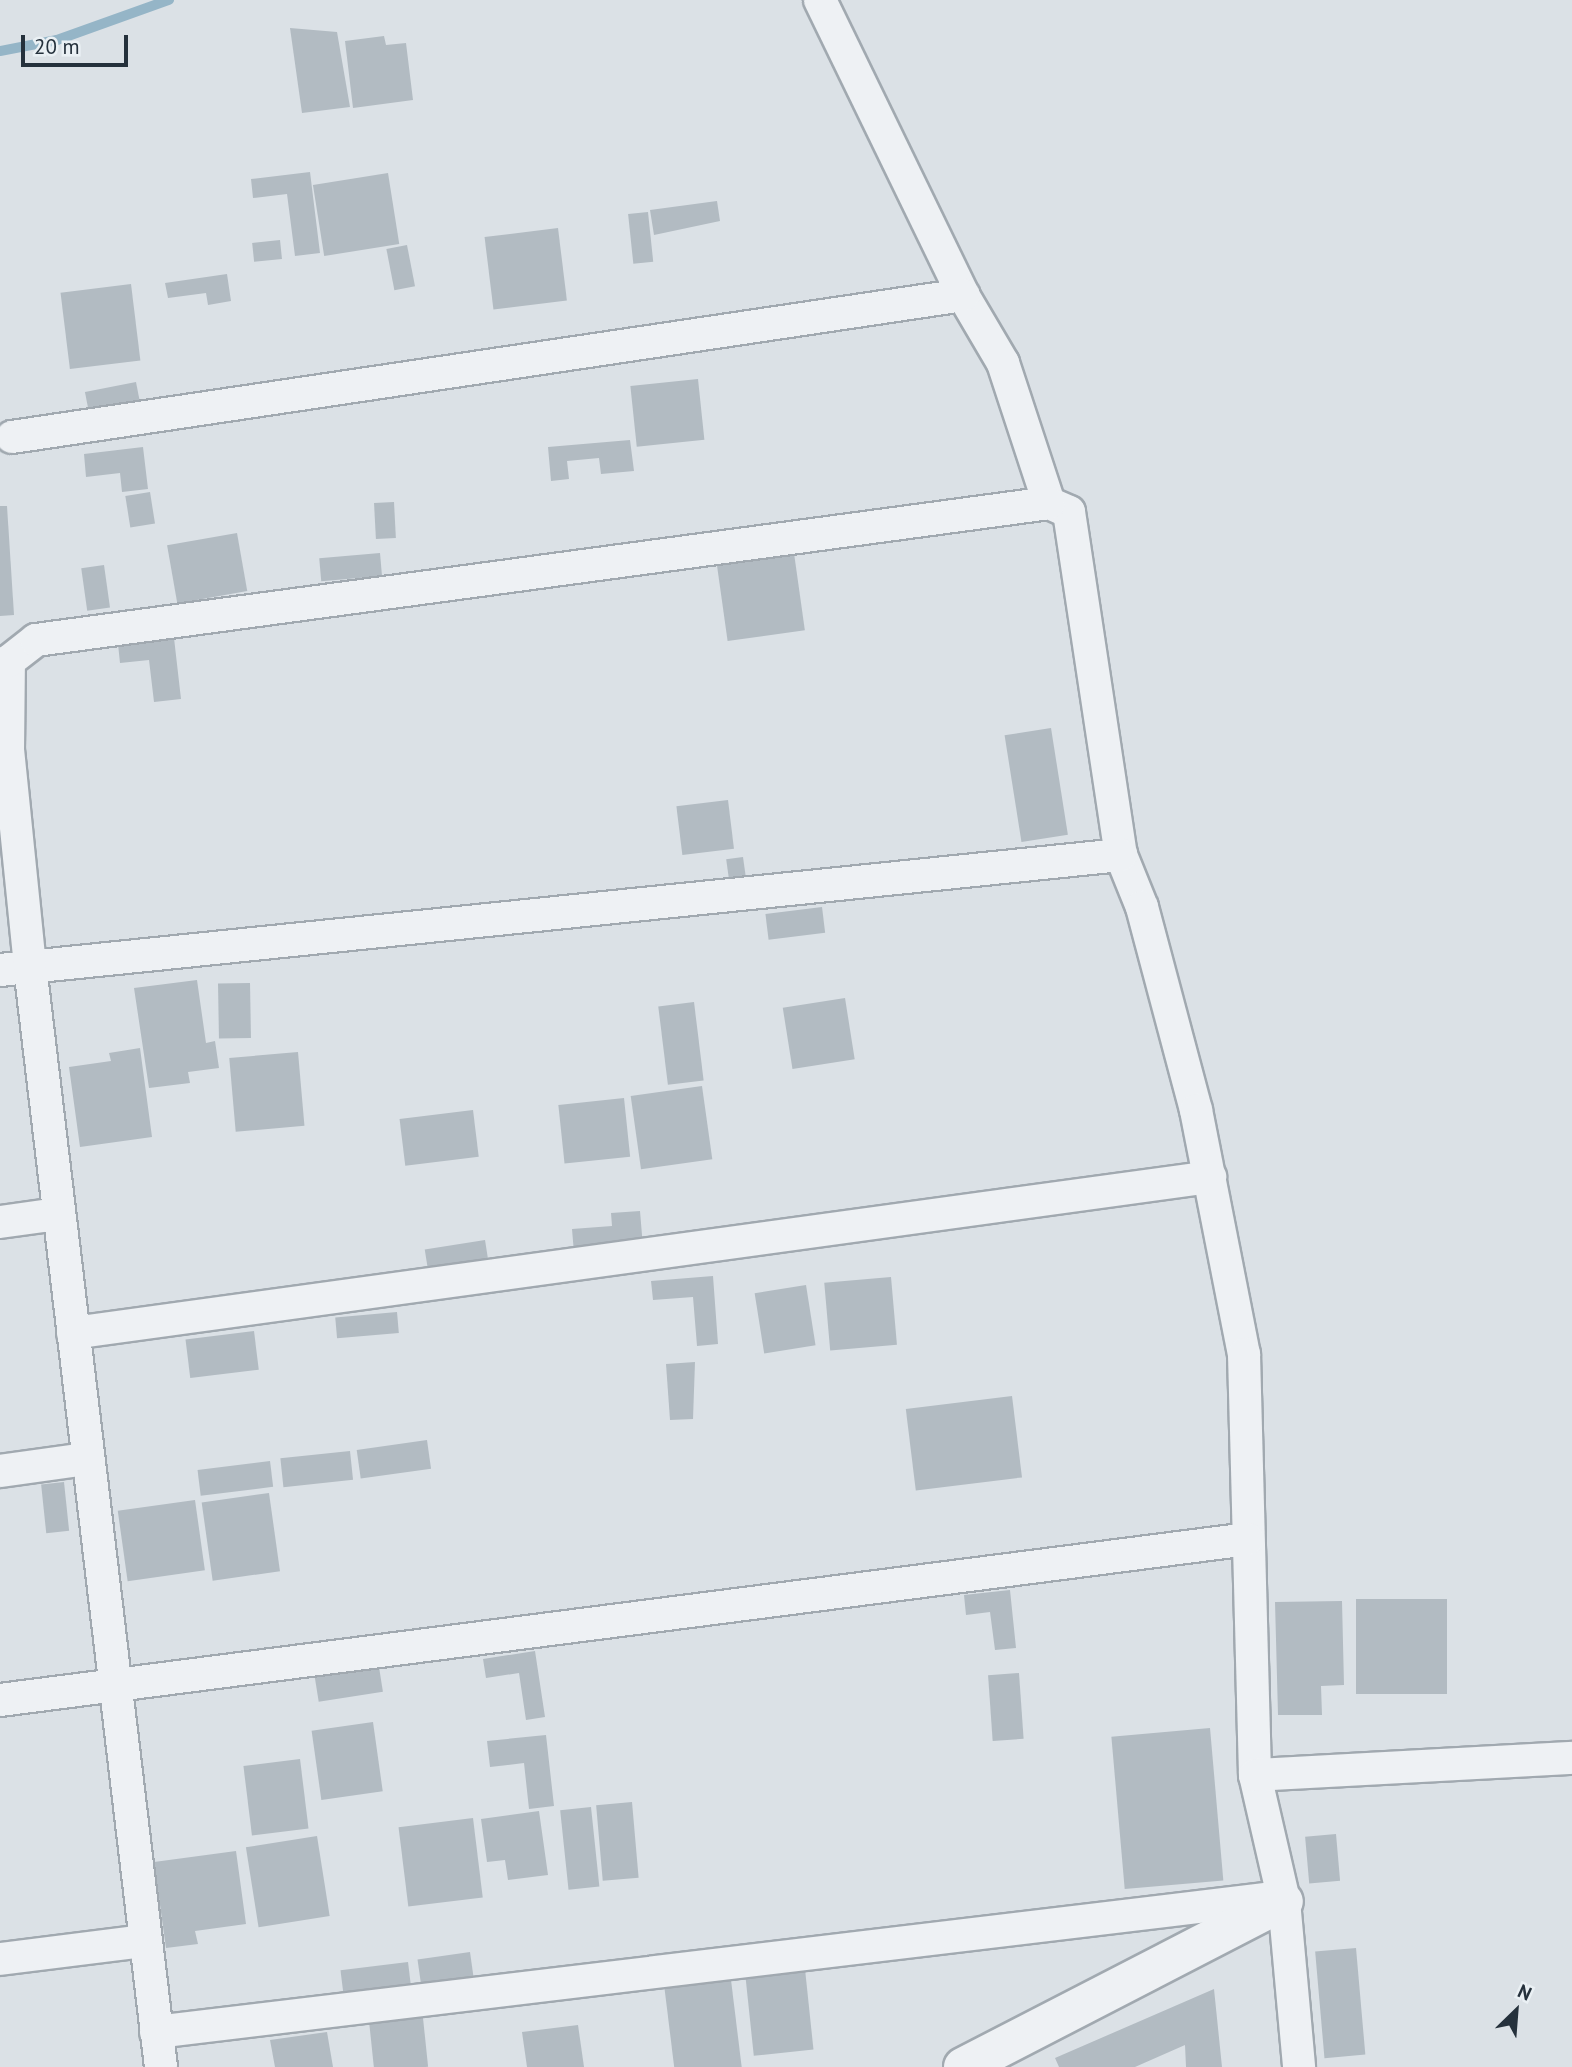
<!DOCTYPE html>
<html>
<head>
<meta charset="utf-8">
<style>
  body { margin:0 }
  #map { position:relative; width:1572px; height:2067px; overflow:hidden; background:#dbe1e6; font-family:"PT Sans",sans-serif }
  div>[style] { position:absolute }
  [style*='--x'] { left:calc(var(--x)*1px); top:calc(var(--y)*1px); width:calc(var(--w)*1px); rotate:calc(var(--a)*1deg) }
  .stream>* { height:10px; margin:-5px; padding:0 5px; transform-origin:5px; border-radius:5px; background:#95b5c7 }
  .building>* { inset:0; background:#b2bbc2; transform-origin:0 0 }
  .roads { filter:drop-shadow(2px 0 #a1a9b0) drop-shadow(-2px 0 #a1a9b0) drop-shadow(0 2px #a1a9b0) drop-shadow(0 -2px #a1a9b0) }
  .minor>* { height:32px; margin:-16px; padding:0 16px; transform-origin:16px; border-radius:16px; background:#eef1f4 }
  .tertiary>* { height:38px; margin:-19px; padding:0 19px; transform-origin:19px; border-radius:19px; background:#eef1f4 }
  span { translate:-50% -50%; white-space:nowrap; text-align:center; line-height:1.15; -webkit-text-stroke:5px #eaf0f4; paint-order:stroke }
  .north { position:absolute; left:1481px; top:1976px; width:70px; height:70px; -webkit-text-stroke:5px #eaf0f4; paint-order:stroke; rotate:25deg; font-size:19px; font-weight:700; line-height:28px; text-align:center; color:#25313c }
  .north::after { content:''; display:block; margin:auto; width:24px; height:32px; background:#25313c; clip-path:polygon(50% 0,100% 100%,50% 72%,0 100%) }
  .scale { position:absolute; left:21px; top:35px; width:107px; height:32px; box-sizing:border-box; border:4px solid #25313c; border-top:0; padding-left:9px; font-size:21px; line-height:24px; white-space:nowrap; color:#25313c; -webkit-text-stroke:5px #eaf0f4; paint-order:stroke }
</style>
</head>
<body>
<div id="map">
  <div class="stream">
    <i style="--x:0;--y:51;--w:58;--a:-10.9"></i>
    <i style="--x:57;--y:40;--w:119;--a:-19.7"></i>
  </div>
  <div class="building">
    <i style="clip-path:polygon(290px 28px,337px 32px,350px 107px,302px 113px)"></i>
    <i style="clip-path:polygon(384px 36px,386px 45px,406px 43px,413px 100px,353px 108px,345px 41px)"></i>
    <i style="clip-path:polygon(310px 172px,320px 253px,295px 256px,287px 194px,253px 198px,251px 179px)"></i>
    <i style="left:388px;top:173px;width:72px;height:76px;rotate:81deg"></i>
    <i style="clip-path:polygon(717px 201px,720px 221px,654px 235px,650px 210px)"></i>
    <i style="left:648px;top:212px;width:50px;height:20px;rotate:84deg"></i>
    <i style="left:558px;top:228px;width:73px;height:74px;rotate:83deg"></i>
    <i style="left:280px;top:240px;width:19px;height:28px;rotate:84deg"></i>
    <i style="left:407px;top:245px;width:42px;height:21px;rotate:79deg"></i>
    <i style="clip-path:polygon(227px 274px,231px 301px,208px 305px,206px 293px,168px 298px,165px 283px)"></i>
    <i style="left:131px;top:284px;width:77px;height:71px;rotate:83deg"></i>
    <i style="left:698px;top:379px;width:61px;height:68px;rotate:84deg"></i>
    <i style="left:136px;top:382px;width:25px;height:52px;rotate:79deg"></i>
    <i style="clip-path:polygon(630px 440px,634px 471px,601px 474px,599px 458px,567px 461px,569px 479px,551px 481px,548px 447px)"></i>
    <i style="clip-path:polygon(143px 447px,148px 489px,122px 492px,120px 473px,86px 477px,84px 454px)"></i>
    <i style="left:150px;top:492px;width:32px;height:25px;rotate:81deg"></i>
    <i style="left:394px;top:502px;width:36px;height:20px;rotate:87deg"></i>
    <i style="clip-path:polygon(0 506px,7px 506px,14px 615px,0 616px)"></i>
    <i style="left:237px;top:533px;width:59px;height:71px;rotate:80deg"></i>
    <i style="left:380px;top:553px;width:23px;height:61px;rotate:85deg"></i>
    <i style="left:794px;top:553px;width:78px;height:78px;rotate:82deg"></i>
    <i style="left:104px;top:565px;width:43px;height:23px;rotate:82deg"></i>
    <i style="clip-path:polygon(174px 638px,181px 699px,154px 702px,149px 660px,120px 663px,118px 644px)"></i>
    <i style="left:1051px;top:728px;width:108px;height:47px;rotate:81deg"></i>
    <i style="left:728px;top:800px;width:49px;height:52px;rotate:83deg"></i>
    <i style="left:743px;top:857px;width:28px;height:17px;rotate:82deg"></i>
    <i style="left:822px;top:907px;width:26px;height:57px;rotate:83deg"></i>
    <i style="clip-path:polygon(197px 980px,206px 1043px,215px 1041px,219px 1068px,188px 1072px,190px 1083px,149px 1088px,134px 988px)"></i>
    <i style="left:250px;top:983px;width:55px;height:32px;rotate:89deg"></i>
    <i style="left:845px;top:998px;width:62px;height:63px;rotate:81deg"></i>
    <i style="left:694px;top:1002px;width:79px;height:36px;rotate:83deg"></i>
    <i style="clip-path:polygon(140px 1048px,152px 1137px,80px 1147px,69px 1067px,111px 1061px,109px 1053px)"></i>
    <i style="left:298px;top:1052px;width:74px;height:69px;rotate:85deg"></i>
    <i style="left:702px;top:1086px;width:74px;height:72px;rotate:82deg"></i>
    <i style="left:624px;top:1098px;width:59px;height:66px;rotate:84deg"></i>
    <i style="left:473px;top:1110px;width:47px;height:74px;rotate:83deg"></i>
    <i style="clip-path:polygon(640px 1211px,643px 1247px,574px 1253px,572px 1229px,612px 1226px,611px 1213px)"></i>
    <i style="left:485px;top:1240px;width:25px;height:61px;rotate:81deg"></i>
    <i style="clip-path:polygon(713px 1276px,718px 1344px,697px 1346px,693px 1297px,653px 1300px,651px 1281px)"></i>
    <i style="left:891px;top:1277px;width:68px;height:67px;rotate:85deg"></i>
    <i style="left:806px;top:1285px;width:61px;height:52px;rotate:81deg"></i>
    <i style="left:397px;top:1312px;width:21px;height:62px;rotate:85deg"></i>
    <i style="left:254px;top:1331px;width:39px;height:69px;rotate:83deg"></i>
    <i style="clip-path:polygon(695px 1362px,693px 1419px,670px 1420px,666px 1364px)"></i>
    <i style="left:1012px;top:1396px;width:82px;height:107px;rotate:83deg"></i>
    <i style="left:427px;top:1440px;width:29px;height:71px;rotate:82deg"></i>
    <i style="left:350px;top:1451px;width:29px;height:70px;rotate:84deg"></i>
    <i style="left:270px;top:1461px;width:26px;height:73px;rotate:83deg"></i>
    <i style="left:64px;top:1482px;width:49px;height:23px;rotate:84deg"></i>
    <i style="left:269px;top:1493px;width:79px;height:68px;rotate:82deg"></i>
    <i style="left:195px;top:1500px;width:71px;height:78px;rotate:82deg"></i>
    <i style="clip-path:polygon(1010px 1590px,1016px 1648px,995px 1650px,990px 1612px,966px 1615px,964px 1595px)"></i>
    <i style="left:1356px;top:1599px;width:91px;height:95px"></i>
    <i style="clip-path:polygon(1342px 1601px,1344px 1685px,1321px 1686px,1322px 1715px,1278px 1715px,1275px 1602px)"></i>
    <i style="clip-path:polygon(535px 1651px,545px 1717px,526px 1720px,519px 1673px,486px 1678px,483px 1659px)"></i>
    <i style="left:379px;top:1667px;width:25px;height:65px;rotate:81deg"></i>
    <i style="left:1019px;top:1673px;width:66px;height:31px;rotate:86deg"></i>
    <i style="left:373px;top:1722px;width:70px;height:62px;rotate:82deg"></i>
    <i style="left:1210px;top:1728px;width:153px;height:99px;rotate:85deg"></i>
    <i style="clip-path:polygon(546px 1735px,554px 1806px,529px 1809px,524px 1763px,490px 1767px,487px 1741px)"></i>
    <i style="left:300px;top:1759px;width:70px;height:57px;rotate:83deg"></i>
    <i style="left:632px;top:1802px;width:76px;height:36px;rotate:85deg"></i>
    <i style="left:591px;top:1807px;width:80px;height:31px;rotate:84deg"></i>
    <i style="clip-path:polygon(539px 1811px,548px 1875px,508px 1880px,505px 1860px,487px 1862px,481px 1819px)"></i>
    <i style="left:473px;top:1818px;width:80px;height:75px;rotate:83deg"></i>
    <i style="left:1336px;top:1834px;width:47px;height:31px;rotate:85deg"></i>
    <i style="left:317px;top:1836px;width:81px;height:72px;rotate:81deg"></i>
    <i style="clip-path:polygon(236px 1851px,246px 1924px,195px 1931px,198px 1944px,166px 1948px,154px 1862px)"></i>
    <i style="left:1356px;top:1948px;width:107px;height:41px;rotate:85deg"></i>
    <i style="left:470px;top:1952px;width:28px;height:53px;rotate:82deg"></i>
    <i style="left:408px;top:1962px;width:25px;height:68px;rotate:83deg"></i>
    <i style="left:805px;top:1969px;width:81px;height:60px;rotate:84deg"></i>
    <i style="left:731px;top:1980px;width:88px;height:67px;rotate:83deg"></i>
    <i style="clip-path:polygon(1214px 1989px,1222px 2067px,1186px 2067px,1185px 2045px,1135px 2067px,1059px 2067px,1055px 2058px)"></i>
    <i style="left:423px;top:2018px;width:49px;height:54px;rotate:84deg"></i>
    <i style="clip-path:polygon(578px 2025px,584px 2067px,527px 2067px,522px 2032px)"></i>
    <i style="clip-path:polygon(327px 2032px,333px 2067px,275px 2067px,270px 2040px)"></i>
  </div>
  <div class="roads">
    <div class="minor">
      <i style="--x:820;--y:0;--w:328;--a:64.1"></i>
      <i style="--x:963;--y:295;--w:79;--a:59.5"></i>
      <i style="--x:1003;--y:363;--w:147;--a:71.8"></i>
      <i style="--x:1049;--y:503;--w:22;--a:24"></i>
      <i style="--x:1069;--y:512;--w:347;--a:81.4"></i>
      <i style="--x:1121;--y:855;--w:56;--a:68"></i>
      <i style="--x:1142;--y:907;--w:210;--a:75.1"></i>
      <i style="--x:1196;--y:1110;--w:249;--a:78.9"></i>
      <i style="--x:1244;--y:1354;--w:421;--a:88.5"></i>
      <i style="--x:1255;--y:1775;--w:129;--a:77"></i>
      <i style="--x:1284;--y:1901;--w:167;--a:84.8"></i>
      <i style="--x:12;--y:437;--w:962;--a:-8.49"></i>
      <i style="--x:0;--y:970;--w:1127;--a:-5.86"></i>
      <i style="--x:0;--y:1222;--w:59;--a:-7.9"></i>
      <i style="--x:73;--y:1333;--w:1148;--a:-7.81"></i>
      <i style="--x:0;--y:1471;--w:88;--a:-7.9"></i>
      <i style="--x:0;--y:1700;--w:1258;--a:-7.35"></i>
      <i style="--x:1255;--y:1775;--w:317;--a:-3.1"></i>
      <i style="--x:0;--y:1959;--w:146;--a:-7.1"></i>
      <i style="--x:156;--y:2032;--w:1134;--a:-6.84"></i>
      <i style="--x:161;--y:2067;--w:1109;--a:-96.79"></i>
      <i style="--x:30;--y:966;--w:216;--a:-95.8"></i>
      <i style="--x:8;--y:751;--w:90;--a:-89.4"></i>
      <i style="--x:9;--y:661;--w:34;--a:-38"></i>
      <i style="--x:36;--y:640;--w:1022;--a:-7.7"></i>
    </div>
    <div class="tertiary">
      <i style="--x:963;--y:2067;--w:361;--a:-27.3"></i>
    </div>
  </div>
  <div class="north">N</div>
  <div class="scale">20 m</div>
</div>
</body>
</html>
